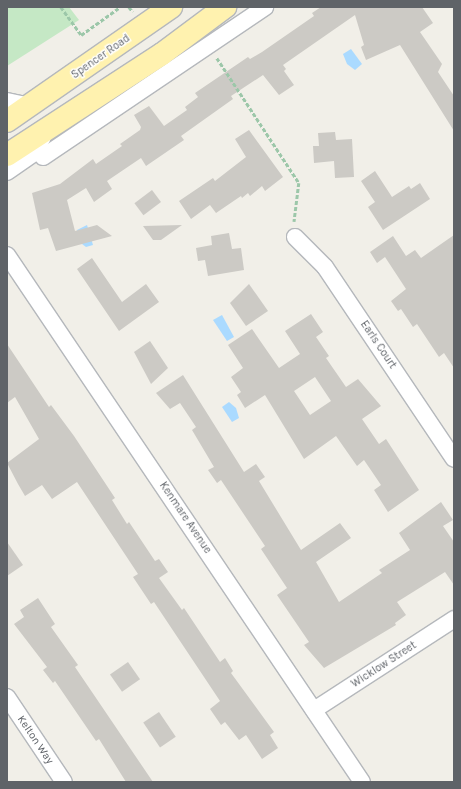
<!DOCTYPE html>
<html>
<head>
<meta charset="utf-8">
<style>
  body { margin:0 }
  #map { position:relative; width:461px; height:789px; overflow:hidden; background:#f1efe8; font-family:Karla,sans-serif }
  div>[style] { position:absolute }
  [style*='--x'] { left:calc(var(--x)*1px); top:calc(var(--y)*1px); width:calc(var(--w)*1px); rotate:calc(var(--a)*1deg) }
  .green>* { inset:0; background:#c5e8c5 }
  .water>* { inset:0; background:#aadaff }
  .building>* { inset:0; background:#cccac5; transform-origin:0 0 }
  .path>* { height:2.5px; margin-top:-1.25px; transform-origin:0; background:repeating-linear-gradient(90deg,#9cc7a9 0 4px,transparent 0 6px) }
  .roads { filter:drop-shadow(1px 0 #b5b8bc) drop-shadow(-1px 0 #b5b8bc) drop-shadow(0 1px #b5b8bc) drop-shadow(0 -1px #b5b8bc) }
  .street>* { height:16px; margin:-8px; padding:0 8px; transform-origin:8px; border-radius:8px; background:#fff }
  .primary>* { height:22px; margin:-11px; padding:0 11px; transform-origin:11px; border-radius:11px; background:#fff2af }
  span { translate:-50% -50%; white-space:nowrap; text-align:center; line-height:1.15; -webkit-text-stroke:3px #fff; paint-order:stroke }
  .street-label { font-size:11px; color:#5f6368 }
  .frame { position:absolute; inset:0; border:8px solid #5f6368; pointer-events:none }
</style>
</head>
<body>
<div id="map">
  <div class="green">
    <i style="clip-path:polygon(7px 7px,69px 7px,79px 20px,7px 66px)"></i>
  </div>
  <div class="water">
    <i style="clip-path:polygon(351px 49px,362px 64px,355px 70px,347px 64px,343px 54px)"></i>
    <i style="clip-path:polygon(87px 225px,93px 245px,86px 247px,82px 244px,77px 230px)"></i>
    <i style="clip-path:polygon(222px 315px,234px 337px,227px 341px,213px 320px)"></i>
    <i style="clip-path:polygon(229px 402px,236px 408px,239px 418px,232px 422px,222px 407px)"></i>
  </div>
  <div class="building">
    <i style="clip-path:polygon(321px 7px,422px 7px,433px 23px,420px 32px,442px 64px,438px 72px,454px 96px,454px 131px,400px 45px,366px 60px,361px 47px,364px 45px,355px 15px,283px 65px,286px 69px,284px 71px,294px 85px,279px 95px,263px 75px,231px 96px,233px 99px,181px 136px,184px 140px,146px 166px,141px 158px,107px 181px,112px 189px,94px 202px,86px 188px,67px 200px,75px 231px,97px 225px,112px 236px,56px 251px,48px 228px,40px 230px,32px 193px,60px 184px,93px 159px,96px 164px,122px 146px,120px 144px,140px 130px,141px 127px,134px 115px,149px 106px,164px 126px,187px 110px,185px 107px,198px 97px,195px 93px,248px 57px,250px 59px,262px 52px,314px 16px,312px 13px)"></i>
    <i style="clip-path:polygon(249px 130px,283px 177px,265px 191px,262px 186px,250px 196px,248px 193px,242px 198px,241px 196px,216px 213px,210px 205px,191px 219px,179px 201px,213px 178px,215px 181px,246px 157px,235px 139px)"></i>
    <i style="clip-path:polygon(335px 132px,336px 140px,352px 139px,354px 177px,335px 178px,334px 161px,314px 163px,313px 146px,319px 146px,318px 133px)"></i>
    <i style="clip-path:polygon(375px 171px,392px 197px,409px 186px,411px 189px,420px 183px,430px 199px,383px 230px,368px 207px,375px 202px,361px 181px)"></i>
    <i style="left:152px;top:190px;width:15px;height:22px;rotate:53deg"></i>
    <i style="clip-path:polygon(182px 225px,161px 240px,153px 240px,143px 226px)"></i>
    <i style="clip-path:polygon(229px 233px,232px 249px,241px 248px,244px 270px,208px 276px,205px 260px,198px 261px,196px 248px,212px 245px,211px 236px)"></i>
    <i style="clip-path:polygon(454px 235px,454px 368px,444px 353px,439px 357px,417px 324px,413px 327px,401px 309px,398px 311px,391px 301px,406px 289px,385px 257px,377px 263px,370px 252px,393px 236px,406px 256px,415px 250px,421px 258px)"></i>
    <i style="clip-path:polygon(92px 258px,122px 302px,146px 284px,159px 302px,119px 331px,77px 269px)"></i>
    <i style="clip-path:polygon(249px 284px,268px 311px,246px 326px,230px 303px)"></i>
    <i style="clip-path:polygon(evenodd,311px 314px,323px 332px,316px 337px,329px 356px,326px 358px,346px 387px,358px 379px,381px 406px,362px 419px,379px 444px,386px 439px,419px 490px,388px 512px,374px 490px,381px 485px,364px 460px,357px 466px,336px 436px,304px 459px,265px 395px,245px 408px,237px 395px,241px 392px,231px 377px,243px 368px,228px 345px,252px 329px,279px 368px,300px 354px,285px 331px,311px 314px,315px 377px,331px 401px,310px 415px,294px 391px,315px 377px)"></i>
    <i style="clip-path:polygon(150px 341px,168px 368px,151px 384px,134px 352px)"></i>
    <i style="clip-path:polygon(7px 344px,49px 407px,51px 405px,74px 436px,115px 498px,112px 500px,127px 524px,129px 522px,155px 561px,159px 559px,168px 572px,159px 578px,182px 610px,184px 608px,220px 662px,225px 658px,233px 671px,231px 673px,274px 732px,270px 735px,278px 748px,262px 759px,246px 735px,239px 740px,225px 722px,221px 725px,210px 709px,220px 701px,154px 602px,151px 604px,133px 577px,138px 574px,77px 482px,52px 499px,42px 485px,25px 496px,18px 484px,7px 463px,39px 439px,15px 397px,7px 403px)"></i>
    <i style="clip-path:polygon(183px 375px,244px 472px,256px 464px,265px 477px,259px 481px,301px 550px,340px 523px,351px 538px,316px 562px,339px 602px,382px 573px,379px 570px,410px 550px,399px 533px,441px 502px,453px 520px,443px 526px,454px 542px,454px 585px,445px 572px,397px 602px,406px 615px,395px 623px,396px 625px,324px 668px,304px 645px,309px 642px,277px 595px,287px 588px,261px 549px,265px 546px,221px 480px,217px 483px,208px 470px,214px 467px,192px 430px,196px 427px,180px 403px,170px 409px,156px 393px)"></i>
    <i style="clip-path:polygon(7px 542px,23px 565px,7px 576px)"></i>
    <i style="clip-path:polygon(38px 598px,55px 624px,51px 627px,78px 665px,75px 667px,153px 782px,126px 782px,99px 739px,96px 741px,55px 681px,53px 683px,43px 670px,47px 667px,14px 624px,24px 617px,20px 610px)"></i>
    <i style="left:128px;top:662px;width:21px;height:22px;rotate:55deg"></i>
    <i style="left:159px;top:712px;width:30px;height:19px;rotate:56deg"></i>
  </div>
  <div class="path">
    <i style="--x:61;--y:7;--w:34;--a:54"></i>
    <i style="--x:81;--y:35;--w:48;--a:-35.7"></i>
    <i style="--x:129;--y:7;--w:6;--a:51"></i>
    <i style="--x:217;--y:58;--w:149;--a:56.7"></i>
    <i style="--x:299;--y:183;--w:39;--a:97"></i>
  </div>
  <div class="roads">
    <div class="street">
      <i style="--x:7;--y:101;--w:24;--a:12"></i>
      <i style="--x:43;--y:157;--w:268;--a:-34"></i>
      <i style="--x:7;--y:172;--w:33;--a:-35"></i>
      <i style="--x:34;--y:153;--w:18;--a:-61"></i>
      <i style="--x:295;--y:237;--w:42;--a:45"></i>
      <i style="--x:325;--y:267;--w:231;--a:56.1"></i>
      <i style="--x:7;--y:255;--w:635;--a:56.03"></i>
      <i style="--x:7;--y:697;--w:102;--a:56.2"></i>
      <i style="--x:314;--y:710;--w:167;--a:-33"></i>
    </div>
    <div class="primary">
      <i style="--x:7;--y:121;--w:200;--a:-34.8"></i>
      <i style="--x:7;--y:155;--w:185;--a:-33.1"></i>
      <i style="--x:162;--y:54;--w:79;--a:-36.7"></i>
    </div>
  </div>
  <div class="street-label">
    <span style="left:101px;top:57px;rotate:-35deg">Spencer Road</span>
    <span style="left:378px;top:345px;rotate:56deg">Earls Court</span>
    <span style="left:185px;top:518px;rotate:56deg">Kenmare Avenue</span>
    <span style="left:384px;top:665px;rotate:-33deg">Wicklow Street</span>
    <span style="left:35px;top:740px;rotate:56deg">Kelton Way</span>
  </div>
  <div class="frame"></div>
</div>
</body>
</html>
